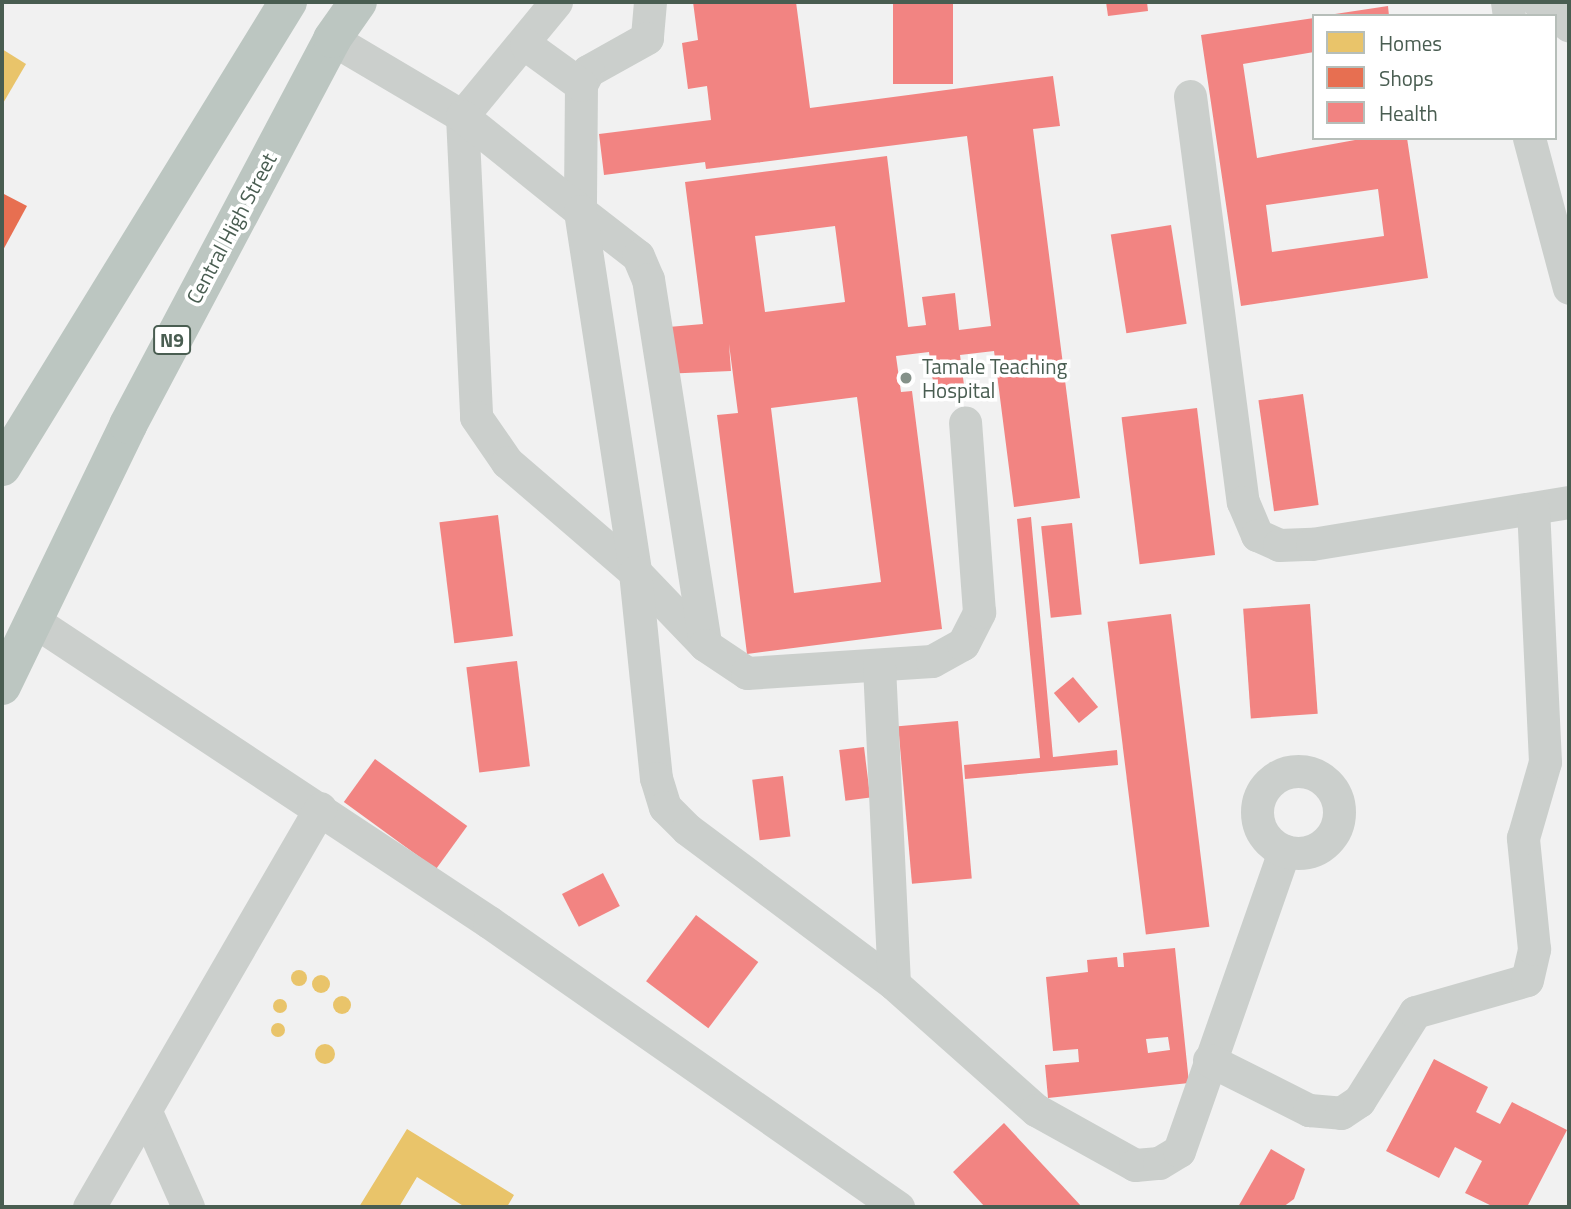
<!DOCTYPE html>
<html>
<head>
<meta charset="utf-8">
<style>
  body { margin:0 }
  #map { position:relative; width:1571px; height:1209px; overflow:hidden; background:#f1f1f1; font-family:"Titillium Web",sans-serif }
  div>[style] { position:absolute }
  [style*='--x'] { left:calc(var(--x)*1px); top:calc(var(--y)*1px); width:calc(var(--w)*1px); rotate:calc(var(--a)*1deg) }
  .homes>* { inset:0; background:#e9c46a }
  .round { border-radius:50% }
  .shops>* { inset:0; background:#e76f51 }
  .health>* { inset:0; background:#f28482; transform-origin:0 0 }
  .minor>* { height:33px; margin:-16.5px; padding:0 16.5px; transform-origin:16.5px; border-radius:16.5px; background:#cbcfcc }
  .minor>.ring { margin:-16.5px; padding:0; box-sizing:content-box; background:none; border:33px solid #cbcfcc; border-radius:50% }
  .highway>* { height:38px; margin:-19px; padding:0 19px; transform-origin:19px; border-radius:19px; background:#bcc6c1 }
  .dots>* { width:19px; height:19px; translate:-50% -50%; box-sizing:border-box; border:4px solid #fff; border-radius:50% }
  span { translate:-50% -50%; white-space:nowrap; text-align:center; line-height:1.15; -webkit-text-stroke:7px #fff; paint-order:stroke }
  .shield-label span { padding:2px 5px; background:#fff; border:2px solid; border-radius:5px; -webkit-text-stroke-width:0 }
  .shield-label { font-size:19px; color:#495d51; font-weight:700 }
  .street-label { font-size:21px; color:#495d51 }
  .poi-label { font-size:21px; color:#495d51 }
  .left { translate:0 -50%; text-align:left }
  .frame { position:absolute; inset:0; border:4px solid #495d51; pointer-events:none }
  .legend { position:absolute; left:1312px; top:14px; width:245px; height:126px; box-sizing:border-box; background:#fff; border:2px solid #b6beb9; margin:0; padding:9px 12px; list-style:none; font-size:21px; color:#495d51 }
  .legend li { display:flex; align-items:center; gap:14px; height:35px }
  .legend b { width:35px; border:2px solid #b6beb9 }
</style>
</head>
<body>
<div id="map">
  <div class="homes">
    <i style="clip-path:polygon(2px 49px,26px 64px,2px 105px)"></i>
    <i class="round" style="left:291px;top:970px;width:16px;height:16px"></i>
    <i class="round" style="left:312px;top:975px;width:18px;height:18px"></i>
    <i class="round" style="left:333px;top:996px;width:18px;height:18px"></i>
    <i class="round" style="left:273px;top:999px;width:14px;height:14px"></i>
    <i class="round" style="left:271px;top:1023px;width:14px;height:14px"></i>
    <i class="round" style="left:315px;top:1044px;width:20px;height:20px"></i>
    <i style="clip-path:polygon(407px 1129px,514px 1195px,507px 1207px,465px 1207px,417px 1177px,399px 1207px,359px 1207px)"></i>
  </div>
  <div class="shops">
    <i style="clip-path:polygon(2px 193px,27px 206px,2px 252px)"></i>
  </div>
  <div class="health">
    <i style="clip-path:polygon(evenodd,693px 2px,796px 2px,810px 108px,1053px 76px,1060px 126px,1033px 129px,1080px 498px,1014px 507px,994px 351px,960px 355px,964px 385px,934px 389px,929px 352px,896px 356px,901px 392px,912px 391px,942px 629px,747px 654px,717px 415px,738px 413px,729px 344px,731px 371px,662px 374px,657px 328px,703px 324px,685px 182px,887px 156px,908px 327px,926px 325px,922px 297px,955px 293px,959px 330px,991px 326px,967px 136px,706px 169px,705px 162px,604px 175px,599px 134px,711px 120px,707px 86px,688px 89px,682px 43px,698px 40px,693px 2px,835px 226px,845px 302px,765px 312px,755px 236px,835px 226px,693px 2px,857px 397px,881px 582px,794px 593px,771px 408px,857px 397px)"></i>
    <i style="left:893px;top:2px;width:60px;height:82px"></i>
    <i style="clip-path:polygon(1106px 2px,1147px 2px,1148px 11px,1108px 16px)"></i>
    <i style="clip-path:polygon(1388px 6px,1389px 16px,1335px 16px,1335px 14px)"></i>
    <i style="clip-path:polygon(evenodd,1314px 18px,1314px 52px,1243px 64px,1257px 158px,1366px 138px,1407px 138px,1428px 278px,1241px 306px,1201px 35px,1314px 18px,1378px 189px,1384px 236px,1272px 252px,1266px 205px,1378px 189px)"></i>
    <i style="left:1171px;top:225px;width:100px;height:61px;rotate:81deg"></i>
    <i style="left:1303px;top:394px;width:112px;height:45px;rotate:82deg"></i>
    <i style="left:1197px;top:408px;width:148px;height:76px;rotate:83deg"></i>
    <i style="left:498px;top:515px;width:122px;height:59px;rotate:83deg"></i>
    <i style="clip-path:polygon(1031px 517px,1053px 757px,1117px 750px,1118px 765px,965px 779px,964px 765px,1040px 758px,1017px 519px)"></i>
    <i style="left:1072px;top:523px;width:92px;height:31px;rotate:84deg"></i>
    <i style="left:1310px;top:604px;width:110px;height:67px;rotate:86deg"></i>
    <i style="left:1171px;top:614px;width:315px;height:64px;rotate:83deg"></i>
    <i style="left:517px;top:661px;width:106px;height:51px;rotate:83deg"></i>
    <i style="left:1073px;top:677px;width:39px;height:25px;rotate:50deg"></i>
    <i style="left:958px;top:721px;width:158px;height:60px;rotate:85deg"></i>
    <i style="left:864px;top:747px;width:51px;height:25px;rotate:83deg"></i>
    <i style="left:375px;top:759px;width:114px;height:53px;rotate:36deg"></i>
    <i style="left:783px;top:776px;width:61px;height:31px;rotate:83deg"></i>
    <i style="left:603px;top:873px;width:37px;height:46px;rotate:63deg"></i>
    <i style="left:696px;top:915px;width:78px;height:83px;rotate:37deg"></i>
    <i style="clip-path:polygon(evenodd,1175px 948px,1189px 1083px,1048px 1098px,1045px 1065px,1079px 1062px,1078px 1049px,1053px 1051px,1046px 977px,1088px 972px,1087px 960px,1117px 957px,1118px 967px,1124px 967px,1123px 953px,1175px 948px,1168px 1037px,1170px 1050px,1148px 1053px,1146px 1039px,1168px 1037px)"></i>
    <i style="clip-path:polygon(1434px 1059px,1488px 1087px,1476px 1112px,1500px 1124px,1512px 1102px,1567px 1130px,1527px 1207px,1494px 1207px,1465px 1193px,1482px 1161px,1455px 1147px,1439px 1178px,1386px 1151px)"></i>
    <i style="clip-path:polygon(1004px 1123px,1082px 1207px,985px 1207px,953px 1172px)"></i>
    <i style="clip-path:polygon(1271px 1149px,1305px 1169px,1294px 1199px,1283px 1207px,1238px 1207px)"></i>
  </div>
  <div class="minor">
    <i style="--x:556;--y:2;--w:148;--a:129.5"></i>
    <i style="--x:462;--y:116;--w:301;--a:87.3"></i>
    <i style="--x:476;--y:417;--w:55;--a:55.4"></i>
    <i style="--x:507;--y:462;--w:169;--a:40.7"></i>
    <i style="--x:635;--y:572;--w:101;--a:46.2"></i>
    <i style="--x:650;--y:2;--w:36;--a:95"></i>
    <i style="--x:647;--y:38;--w:68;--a:150.8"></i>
    <i style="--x:588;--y:71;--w:16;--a:117"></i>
    <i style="--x:581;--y:85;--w:126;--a:90.5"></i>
    <i style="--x:580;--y:211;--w:73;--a:37.8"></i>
    <i style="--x:638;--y:256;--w:25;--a:67"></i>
    <i style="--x:648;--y:279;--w:370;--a:81.1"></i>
    <i style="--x:705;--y:645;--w:50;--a:33.7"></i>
    <i style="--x:747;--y:673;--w:185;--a:-3.7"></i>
    <i style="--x:932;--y:661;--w:35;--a:-29"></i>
    <i style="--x:963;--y:644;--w:36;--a:-63"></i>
    <i style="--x:979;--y:612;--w:190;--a:-94.2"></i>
    <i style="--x:1507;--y:2;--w:14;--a:82"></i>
    <i style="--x:1538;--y:2;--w:39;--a:37"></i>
    <i style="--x:332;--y:39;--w:151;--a:30.6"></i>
    <i style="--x:462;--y:116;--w:151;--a:38.8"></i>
    <i style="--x:580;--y:211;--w:365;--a:81.3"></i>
    <i style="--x:635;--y:572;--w:207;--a:84.2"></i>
    <i style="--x:656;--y:778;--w:30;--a:73"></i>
    <i style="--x:665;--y:807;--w:31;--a:45"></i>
    <i style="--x:687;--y:829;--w:259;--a:36.8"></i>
    <i style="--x:894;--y:984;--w:190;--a:41.6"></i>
    <i style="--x:1036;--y:1110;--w:113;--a:29.1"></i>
    <i style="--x:1135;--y:1165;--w:24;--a:-5"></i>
    <i style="--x:1159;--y:1163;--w:23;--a:-31"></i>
    <i style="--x:1179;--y:1151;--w:318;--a:-70.7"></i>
    <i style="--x:526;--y:45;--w:68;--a:36"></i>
    <i style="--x:1190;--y:96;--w:409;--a:82.6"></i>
    <i style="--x:1243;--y:502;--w:36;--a:67"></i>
    <i style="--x:1257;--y:535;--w:24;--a:24"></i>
    <i style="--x:1279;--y:545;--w:33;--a:-2"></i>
    <i style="--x:1312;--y:544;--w:260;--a:-9.3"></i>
    <i style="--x:1529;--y:138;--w:155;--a:75.1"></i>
    <i style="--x:34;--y:621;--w:546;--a:33.49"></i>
    <i style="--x:489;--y:922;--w:499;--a:34.9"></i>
    <i style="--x:879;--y:666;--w:318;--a:87.3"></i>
    <i class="ring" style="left:1257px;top:771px;width:49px;height:49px"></i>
    <i style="--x:1209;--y:1060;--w:112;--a:26.6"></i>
    <i style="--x:1309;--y:1110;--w:32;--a:5"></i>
    <i style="--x:1341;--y:1113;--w:22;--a:-34"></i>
    <i style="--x:1359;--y:1101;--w:105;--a:-57.8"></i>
    <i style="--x:1415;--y:1012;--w:116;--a:-15.9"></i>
    <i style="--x:1527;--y:980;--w:32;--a:-77"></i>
    <i style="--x:1534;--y:949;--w:112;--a:-95.7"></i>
    <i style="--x:1523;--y:838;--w:79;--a:-73.9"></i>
    <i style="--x:1545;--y:762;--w:253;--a:-92.7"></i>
    <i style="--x:146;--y:1112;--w:104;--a:66.1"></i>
    <i style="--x:89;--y:1207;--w:461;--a:-59.9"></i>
  </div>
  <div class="highway">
    <i style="--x:2;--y:467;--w:546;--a:-58.41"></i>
    <i style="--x:2;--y:686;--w:290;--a:-64.2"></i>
    <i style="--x:128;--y:425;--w:437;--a:-62.1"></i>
    <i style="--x:332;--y:39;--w:45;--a:-54.9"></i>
  </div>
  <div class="dots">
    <i style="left:906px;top:378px;background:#849189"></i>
  </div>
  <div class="shield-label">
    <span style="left:172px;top:340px">N9</span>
  </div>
  <div class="street-label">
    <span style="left:231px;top:228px;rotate:-62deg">Central High Street</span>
  </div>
  <div class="poi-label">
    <span class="left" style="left:922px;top:378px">Tamale Teaching<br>Hospital</span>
  </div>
  <div class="frame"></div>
  <ul class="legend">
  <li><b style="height:19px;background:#e9c46a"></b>Homes</li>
  <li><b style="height:19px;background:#e76f51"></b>Shops</li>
  <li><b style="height:19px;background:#f28482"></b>Health</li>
  </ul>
</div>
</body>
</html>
